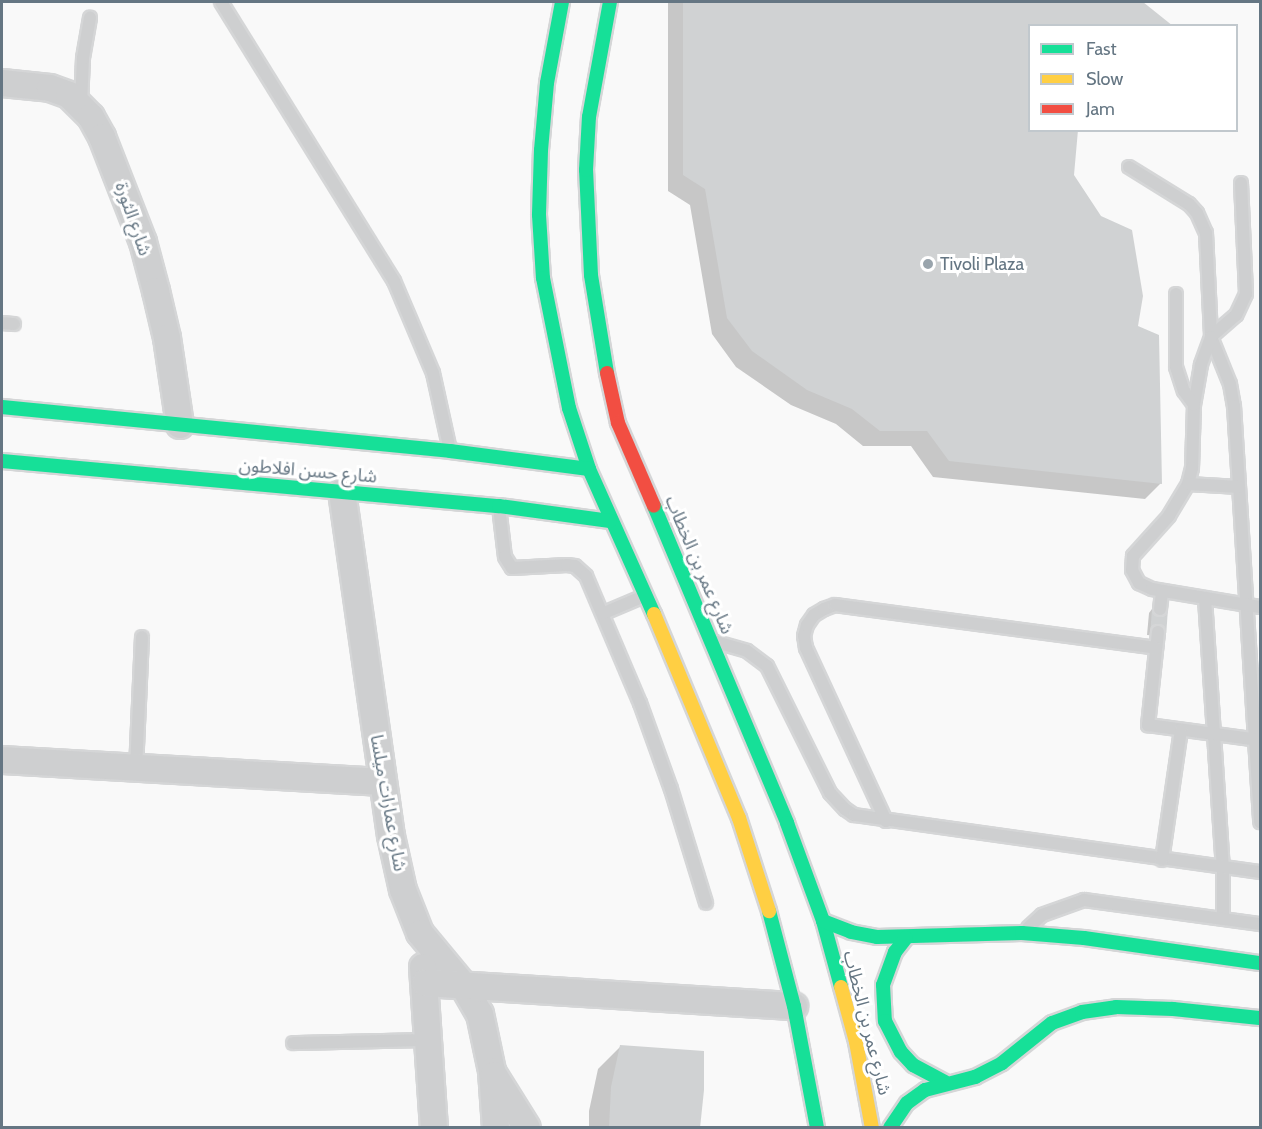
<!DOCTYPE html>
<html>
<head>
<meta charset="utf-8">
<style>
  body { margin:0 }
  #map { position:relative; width:1262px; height:1129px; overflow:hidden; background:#f9f9f9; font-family:Cabin,"Noto Sans Arabic",sans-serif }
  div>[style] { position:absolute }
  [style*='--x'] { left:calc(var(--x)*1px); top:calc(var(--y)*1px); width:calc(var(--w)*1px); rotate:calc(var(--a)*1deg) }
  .shadow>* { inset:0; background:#0003 }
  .building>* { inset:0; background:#d0d2d3; transform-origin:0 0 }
  .roads { filter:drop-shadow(2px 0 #d5d6d7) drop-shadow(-2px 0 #d5d6d7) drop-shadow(0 2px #d5d6d7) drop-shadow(0 -2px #d5d6d7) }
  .lane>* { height:12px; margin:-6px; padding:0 6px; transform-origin:6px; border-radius:6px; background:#cecfd0 }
  .street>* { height:26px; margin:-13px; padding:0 13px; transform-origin:13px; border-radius:13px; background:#cecfd0 }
  .fast>* { height:14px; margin:-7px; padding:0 7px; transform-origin:7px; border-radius:7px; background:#16e098 }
  .slow>* { height:14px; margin:-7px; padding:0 7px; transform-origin:7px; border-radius:7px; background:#ffcf43 }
  .jam>* { height:14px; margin:-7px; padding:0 7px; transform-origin:7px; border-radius:7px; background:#f24e42 }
  .dots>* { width:16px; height:16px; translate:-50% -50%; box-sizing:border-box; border:3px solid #fff; border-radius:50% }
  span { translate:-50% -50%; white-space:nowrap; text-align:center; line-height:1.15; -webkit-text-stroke:6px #fff; paint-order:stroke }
  .street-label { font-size:18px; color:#657683 }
  .poi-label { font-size:18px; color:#657683 }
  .left { translate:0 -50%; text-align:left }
  .frame { position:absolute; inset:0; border:3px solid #657683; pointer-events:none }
  .legend { position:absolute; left:1028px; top:24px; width:210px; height:108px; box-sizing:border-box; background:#fff; border:2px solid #c1c8cd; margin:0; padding:8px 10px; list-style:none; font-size:18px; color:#657683 }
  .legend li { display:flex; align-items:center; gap:12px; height:30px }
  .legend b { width:30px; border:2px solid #c1c8cd }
</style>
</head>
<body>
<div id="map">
  <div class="shadow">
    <i style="clip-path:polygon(668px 2px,1141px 2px,1170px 26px,1030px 26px,1030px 130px,1072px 175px,1136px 327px,1161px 483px,1145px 499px,933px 477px,911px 446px,863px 446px,836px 424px,791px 405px,736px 367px,712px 334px,690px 205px,668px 191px)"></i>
    <i style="clip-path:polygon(1152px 609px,1165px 632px,1161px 636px,1147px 635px,1149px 613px)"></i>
    <i style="clip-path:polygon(621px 1046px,698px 1128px,589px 1128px,589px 1111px,598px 1069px)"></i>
  </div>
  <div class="building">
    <i style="clip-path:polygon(683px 2px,1143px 2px,1173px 26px,1030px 26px,1030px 130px,1078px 130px,1074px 175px,1101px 216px,1132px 230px,1143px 296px,1138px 326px,1159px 335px,1162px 484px,949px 461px,927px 431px,880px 431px,852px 409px,807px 390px,752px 351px,727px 318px,705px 189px,683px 175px)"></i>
    <i style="left:1152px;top:608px;width:16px;height:24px;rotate:4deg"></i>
    <i style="clip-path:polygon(620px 1045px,704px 1051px,704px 1090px,700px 1128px,609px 1128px,611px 1087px)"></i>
  </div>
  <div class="roads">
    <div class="lane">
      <i style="--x:221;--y:2;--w:328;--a:58.2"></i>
      <i style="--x:394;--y:281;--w:100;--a:67"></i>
      <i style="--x:433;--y:373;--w:79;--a:77.6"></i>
      <i style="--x:81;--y:104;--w:46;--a:-87.5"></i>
      <i style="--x:83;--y:58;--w:41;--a:-80.1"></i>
      <i style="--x:1129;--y:167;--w:70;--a:31.7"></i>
      <i style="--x:1189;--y:204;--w:12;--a:48"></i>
      <i style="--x:1197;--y:213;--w:22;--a:66"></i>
      <i style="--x:1206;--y:233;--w:104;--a:87.2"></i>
      <i style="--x:1211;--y:337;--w:51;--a:68"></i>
      <i style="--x:1230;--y:384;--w:22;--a:80"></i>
      <i style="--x:1234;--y:406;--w:417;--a:86.4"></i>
      <i style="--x:1241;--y:183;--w:111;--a:87.4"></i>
      <i style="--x:1246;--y:294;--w:23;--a:115"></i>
      <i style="--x:1236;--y:315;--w:33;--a:139"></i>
      <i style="--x:1211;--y:337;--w:30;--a:110"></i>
      <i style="--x:1201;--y:365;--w:41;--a:99.9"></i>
      <i style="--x:1194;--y:405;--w:63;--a:91.8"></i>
      <i style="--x:1192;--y:468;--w:16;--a:104"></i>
      <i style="--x:1188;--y:484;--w:37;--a:121"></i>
      <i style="--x:1169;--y:516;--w:54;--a:132"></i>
      <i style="--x:1133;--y:556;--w:14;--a:94"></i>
      <i style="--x:1132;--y:570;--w:15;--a:62"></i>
      <i style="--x:1139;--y:583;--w:14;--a:25"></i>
      <i style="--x:1152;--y:589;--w:109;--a:9.5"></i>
      <i style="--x:1176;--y:294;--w:73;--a:90"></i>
      <i style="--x:1176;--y:367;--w:25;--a:72"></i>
      <i style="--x:1184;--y:391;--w:17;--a:54"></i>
      <i style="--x:2;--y:323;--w:12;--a:5"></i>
      <i style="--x:1188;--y:484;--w:51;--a:3.4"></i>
      <i style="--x:499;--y:507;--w:50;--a:83.2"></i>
      <i style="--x:505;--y:557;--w:13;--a:58"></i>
      <i style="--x:512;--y:568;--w:55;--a:-3.1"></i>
      <i style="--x:567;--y:565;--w:8;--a:7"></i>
      <i style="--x:575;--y:566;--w:15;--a:42"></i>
      <i style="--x:586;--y:576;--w:138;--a:67"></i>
      <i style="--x:640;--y:703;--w:91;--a:70.2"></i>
      <i style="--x:671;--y:789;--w:119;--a:72.9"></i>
      <i style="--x:1205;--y:599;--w:269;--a:86.2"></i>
      <i style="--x:1223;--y:867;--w:51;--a:90"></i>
      <i style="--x:1160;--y:609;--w:17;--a:-83"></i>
      <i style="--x:604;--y:613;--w:43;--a:-23"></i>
      <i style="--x:1158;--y:632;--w:94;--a:96.1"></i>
      <i style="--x:1148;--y:725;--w:112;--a:7.7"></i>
      <i style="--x:716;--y:642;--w:32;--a:16"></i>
      <i style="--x:747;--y:651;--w:25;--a:37"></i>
      <i style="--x:767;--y:666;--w:142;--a:63.6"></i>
      <i style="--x:830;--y:793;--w:22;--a:47"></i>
      <i style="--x:845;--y:809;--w:11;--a:34"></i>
      <i style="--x:854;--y:815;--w:410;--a:8"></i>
      <i style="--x:136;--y:769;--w:132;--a:-87.4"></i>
      <i style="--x:886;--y:821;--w:191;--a:-114.8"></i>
      <i style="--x:806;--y:648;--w:12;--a:-99"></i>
      <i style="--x:804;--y:636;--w:11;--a:-75"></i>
      <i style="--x:807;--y:625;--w:12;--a:-55"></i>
      <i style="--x:814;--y:615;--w:12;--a:-31"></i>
      <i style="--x:824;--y:609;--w:12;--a:-20"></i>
      <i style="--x:835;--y:605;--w:324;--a:7.6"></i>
      <i style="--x:1162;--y:860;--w:131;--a:-81.7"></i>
      <i style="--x:1028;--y:928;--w:19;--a:-43"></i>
      <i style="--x:1042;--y:915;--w:45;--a:-19.7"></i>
      <i style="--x:1084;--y:900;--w:178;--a:7.8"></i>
      <i style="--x:293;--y:1043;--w:137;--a:-1.3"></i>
    </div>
    <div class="street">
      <i style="--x:2;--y:83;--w:48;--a:5.9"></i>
      <i style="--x:50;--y:88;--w:20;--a:20"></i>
      <i style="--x:69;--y:95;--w:31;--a:45"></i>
      <i style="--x:91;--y:117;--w:23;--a:61"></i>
      <i style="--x:102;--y:137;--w:113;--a:68.7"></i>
      <i style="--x:143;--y:242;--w:51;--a:75.1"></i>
      <i style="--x:156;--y:291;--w:48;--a:76.8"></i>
      <i style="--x:167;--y:338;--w:88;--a:81.5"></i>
      <i style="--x:342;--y:492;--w:347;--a:81.9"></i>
      <i style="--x:391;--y:836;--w:55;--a:77.5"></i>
      <i style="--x:403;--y:890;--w:46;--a:68.4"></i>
      <i style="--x:420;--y:933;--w:67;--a:50.4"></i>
      <i style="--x:463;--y:985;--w:34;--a:60"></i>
      <i style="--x:480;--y:1014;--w:58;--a:78.1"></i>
      <i style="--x:492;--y:1071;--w:57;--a:86"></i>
      <i style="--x:2;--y:760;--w:381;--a:3.3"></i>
      <i style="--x:423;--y:967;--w:161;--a:86.1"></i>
      <i style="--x:425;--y:983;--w:370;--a:3.6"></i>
      <i style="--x:494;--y:1075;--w:62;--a:58.1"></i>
    </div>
    <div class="fast">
      <i style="--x:562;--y:2;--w:82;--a:100.5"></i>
      <i style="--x:547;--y:83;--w:67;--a:95.1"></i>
      <i style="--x:541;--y:150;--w:65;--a:91.8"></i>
      <i style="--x:539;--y:215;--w:63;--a:86.4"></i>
      <i style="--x:543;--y:278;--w:133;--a:78.7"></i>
      <i style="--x:569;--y:408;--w:64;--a:71.8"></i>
      <i style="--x:589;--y:469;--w:159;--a:65.9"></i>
      <i style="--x:607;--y:373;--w:99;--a:-99.3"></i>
      <i style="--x:591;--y:275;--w:105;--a:-92.7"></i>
      <i style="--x:586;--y:170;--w:53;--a:-86.8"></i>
      <i style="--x:589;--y:117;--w:117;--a:-79.7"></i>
      <i style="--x:2;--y:407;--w:450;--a:5.6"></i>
      <i style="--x:450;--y:451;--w:140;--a:7.4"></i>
      <i style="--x:2;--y:461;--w:499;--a:5.2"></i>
      <i style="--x:499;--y:506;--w:112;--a:7.7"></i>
      <i style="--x:654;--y:506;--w:344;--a:67.2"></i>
      <i style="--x:787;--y:823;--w:104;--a:69.8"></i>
      <i style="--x:823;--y:921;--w:68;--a:74.7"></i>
      <i style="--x:769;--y:911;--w:98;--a:75.3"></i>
      <i style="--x:794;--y:1006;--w:124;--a:79.3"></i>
      <i style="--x:823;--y:921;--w:30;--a:21"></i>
      <i style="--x:851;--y:932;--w:26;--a:11"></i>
      <i style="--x:877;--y:937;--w:145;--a:-1.6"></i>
      <i style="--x:1022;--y:933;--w:62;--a:4.6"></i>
      <i style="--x:1084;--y:938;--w:178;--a:8.1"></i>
      <i style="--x:906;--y:938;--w:18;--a:128"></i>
      <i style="--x:895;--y:952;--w:35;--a:110"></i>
      <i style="--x:883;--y:985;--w:36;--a:87"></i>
      <i style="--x:885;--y:1021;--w:35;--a:63"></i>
      <i style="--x:901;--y:1052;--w:18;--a:47"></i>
      <i style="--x:913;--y:1065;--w:36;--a:28"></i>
      <i style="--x:890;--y:1128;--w:30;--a:-56"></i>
      <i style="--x:907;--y:1103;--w:22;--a:-36"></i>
      <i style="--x:925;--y:1090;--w:52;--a:-14.6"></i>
      <i style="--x:975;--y:1077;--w:30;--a:-27"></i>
      <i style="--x:1002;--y:1063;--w:64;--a:-38.7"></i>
      <i style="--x:1052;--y:1023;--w:32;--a:-20"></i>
      <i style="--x:1082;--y:1012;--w:34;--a:-8"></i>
      <i style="--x:1116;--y:1007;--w:57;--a:2"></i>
      <i style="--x:1173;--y:1009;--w:87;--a:5.9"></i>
    </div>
    <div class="slow">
      <i style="--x:654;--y:614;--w:221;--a:67.4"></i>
      <i style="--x:739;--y:818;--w:98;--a:72.1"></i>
      <i style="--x:841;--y:987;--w:57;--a:74.7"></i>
      <i style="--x:856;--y:1042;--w:87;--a:79.5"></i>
    </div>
    <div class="jam">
      <i style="--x:607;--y:373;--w:51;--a:77.6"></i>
      <i style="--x:618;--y:423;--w:90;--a:66.6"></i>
    </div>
  </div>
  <div class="dots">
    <i style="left:928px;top:264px;background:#99a4ac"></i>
  </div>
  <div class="street-label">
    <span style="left:133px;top:219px;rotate:71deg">شارع الثورة</span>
    <span style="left:308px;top:471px;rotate:5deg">شارع حسن افلاطون</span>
    <span style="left:699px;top:565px;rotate:67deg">شارع عمر بن الخطاب</span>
    <span style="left:388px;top:803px;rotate:80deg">شارع عمارات ميلسا</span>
    <span style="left:867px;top:1023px;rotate:76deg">شارع عمر بن الخطاب</span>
  </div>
  <div class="poi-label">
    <span class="left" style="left:940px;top:264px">Tivoli Plaza</span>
  </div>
  <div class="frame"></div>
  <ul class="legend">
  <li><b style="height:8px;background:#16e098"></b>Fast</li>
  <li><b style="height:8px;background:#ffcf43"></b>Slow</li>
  <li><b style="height:8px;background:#f24e42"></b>Jam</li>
  </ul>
</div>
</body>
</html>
